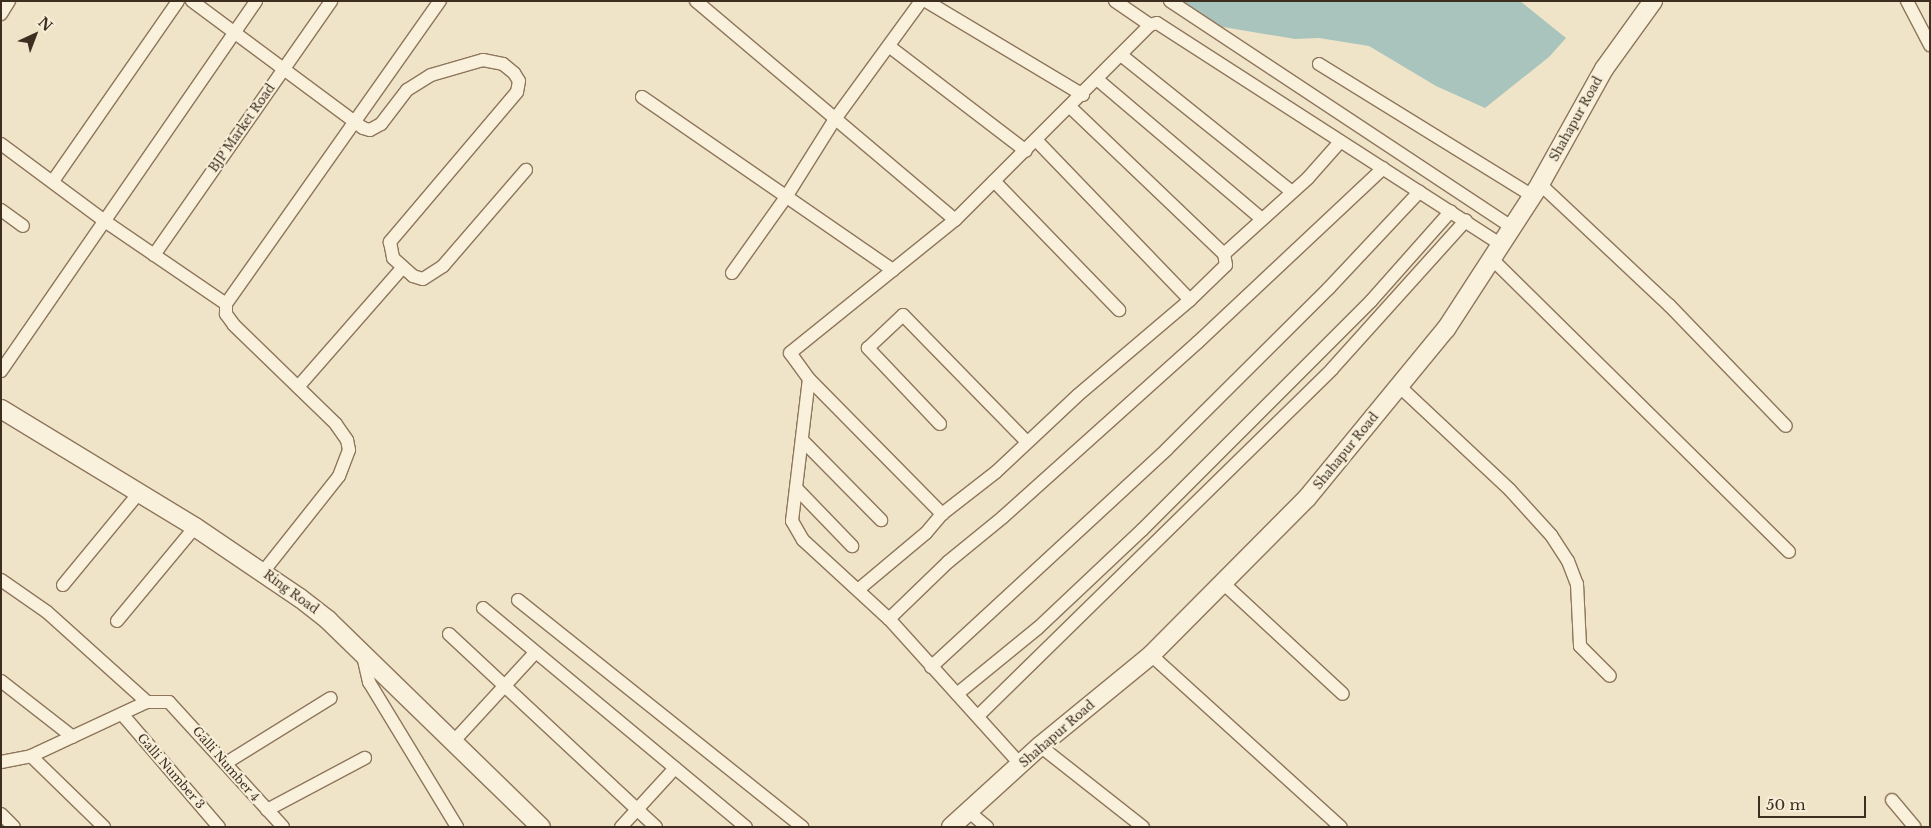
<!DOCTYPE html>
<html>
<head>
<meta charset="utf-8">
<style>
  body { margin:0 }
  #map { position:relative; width:1931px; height:828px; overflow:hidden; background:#f0e4c8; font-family:"Libre Baskerville",serif }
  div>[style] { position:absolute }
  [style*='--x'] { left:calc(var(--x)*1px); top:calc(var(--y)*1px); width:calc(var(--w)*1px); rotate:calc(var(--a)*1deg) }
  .water>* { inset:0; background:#a9c4bc }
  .roads { filter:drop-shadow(1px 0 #8d765c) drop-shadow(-1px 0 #8d765c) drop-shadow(0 1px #8d765c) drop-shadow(0 -1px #8d765c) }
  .street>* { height:12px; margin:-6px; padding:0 6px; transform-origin:6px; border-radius:6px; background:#faf1dc }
  .secondary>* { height:18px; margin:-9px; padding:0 9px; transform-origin:9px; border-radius:9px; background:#faf1dc }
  span { translate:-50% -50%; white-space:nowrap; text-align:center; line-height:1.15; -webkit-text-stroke:4px #f7eed8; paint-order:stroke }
  .street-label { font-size:12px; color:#3d2e20 }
  .frame { position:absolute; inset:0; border:2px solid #3d2e20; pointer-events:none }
  .north { position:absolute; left:10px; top:10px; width:50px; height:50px; -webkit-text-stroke:4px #f7eed8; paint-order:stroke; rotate:43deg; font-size:14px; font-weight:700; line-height:20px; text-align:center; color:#3d2e20 }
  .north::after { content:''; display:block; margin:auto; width:18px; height:22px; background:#3d2e20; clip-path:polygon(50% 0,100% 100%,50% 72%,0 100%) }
  .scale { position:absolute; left:1758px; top:796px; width:108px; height:22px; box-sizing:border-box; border:2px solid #3d2e20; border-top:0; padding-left:6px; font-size:15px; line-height:18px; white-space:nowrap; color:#3d2e20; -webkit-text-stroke:4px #f7eed8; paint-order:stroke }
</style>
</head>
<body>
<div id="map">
  <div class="water">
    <i style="clip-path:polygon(1176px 1px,1520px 1px,1566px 38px,1549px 57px,1485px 108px,1436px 86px,1369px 46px,1319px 38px,1295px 39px,1205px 24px)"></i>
  </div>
  <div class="roads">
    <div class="street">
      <i style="--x:192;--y:1;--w:213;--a:36.6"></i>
      <i style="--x:363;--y:128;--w:7;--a:16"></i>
      <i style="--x:370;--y:130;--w:13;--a:-29"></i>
      <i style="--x:381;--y:124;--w:43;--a:-52.6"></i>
      <i style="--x:407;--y:90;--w:28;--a:-32"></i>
      <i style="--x:431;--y:75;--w:54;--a:-16.1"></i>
      <i style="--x:483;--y:60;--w:20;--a:11"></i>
      <i style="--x:503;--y:64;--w:14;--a:39"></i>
      <i style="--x:514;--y:73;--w:9;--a:58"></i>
      <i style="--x:519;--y:81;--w:11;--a:100"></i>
      <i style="--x:517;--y:92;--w:197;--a:130.3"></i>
      <i style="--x:390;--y:242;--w:16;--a:79"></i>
      <i style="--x:393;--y:258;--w:27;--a:42"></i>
      <i style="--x:413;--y:276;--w:10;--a:17"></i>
      <i style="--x:423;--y:279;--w:24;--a:-33"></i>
      <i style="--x:443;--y:266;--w:127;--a:-49.2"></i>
      <i style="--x:696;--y:1;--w:339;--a:40.2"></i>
      <i style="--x:926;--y:1;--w:183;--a:30.9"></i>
      <i style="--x:1115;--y:1;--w:42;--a:34.4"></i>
      <i style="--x:1170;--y:1;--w:410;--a:33.5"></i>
      <i style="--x:1907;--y:1;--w:50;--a:62.4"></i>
      <i style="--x:1;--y:14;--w:15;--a:-58"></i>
      <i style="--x:890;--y:47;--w:171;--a:37.4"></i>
      <i style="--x:1121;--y:55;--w:219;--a:38.7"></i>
      <i style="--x:1319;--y:64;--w:251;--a:31.7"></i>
      <i style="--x:1098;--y:80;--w:215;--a:40.3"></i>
      <i style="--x:642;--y:97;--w:305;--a:34.6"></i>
      <i style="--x:1036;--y:140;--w:222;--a:46.1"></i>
      <i style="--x:1;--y:144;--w:131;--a:36.6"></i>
      <i style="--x:106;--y:222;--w:145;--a:34.3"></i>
      <i style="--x:53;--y:181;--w:219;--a:-55.2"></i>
      <i style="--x:994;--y:181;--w:180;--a:45.9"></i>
      <i style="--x:1540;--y:184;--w:177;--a:43.2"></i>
      <i style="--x:1669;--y:305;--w:168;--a:46"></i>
      <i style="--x:1;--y:210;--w:27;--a:36"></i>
      <i style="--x:1224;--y:254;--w:113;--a:-42.1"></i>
      <i style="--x:1308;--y:178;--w:48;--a:-48.4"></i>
      <i style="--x:154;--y:255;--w:310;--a:-55.1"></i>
      <i style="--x:1492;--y:259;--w:417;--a:44.6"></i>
      <i style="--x:732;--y:273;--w:93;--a:-54.6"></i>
      <i style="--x:786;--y:197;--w:92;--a:-57.9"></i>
      <i style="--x:835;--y:119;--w:146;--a:-53.9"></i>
      <i style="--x:1;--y:371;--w:449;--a:-55.4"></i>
      <i style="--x:809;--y:379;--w:190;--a:45.4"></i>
      <i style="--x:1399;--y:386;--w:152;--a:43.1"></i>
      <i style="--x:1510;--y:490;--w:61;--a:47.7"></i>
      <i style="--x:1551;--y:535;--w:31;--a:57"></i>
      <i style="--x:1568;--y:561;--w:25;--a:69"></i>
      <i style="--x:1577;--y:584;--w:62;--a:87.2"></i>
      <i style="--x:1580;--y:646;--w:42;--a:45"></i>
      <i style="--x:298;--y:387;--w:158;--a:-48.8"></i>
      <i style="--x:940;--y:424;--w:105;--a:-133.5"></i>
      <i style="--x:868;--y:348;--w:48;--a:-43.3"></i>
      <i style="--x:903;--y:315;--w:177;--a:45.7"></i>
      <i style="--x:804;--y:442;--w:110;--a:45.4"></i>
      <i style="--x:796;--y:488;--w:81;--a:46"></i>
      <i style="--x:263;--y:572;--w:122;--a:-51.6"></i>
      <i style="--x:339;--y:476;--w:28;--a:-69"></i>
      <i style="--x:349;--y:450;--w:10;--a:-101"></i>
      <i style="--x:347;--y:440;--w:19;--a:-125"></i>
      <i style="--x:336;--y:424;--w:142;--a:-135.9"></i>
      <i style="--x:234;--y:325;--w:14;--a:-126"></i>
      <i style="--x:226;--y:314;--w:10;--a:-90"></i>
      <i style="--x:226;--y:304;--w:371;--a:-54.8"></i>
      <i style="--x:1;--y:580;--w:56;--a:34.8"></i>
      <i style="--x:47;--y:612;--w:135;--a:42"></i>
      <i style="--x:1223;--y:583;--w:163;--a:42.8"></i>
      <i style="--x:63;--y:585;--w:118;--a:-50.5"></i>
      <i style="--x:859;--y:589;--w:87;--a:-39.9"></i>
      <i style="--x:926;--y:533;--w:25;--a:-50"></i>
      <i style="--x:942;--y:514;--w:68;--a:-37.9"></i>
      <i style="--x:996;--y:472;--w:112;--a:-43.2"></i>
      <i style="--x:1078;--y:395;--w:147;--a:-40.3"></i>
      <i style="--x:1190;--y:300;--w:50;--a:-44.2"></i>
      <i style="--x:1226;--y:265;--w:11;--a:-100"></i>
      <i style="--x:1224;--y:254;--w:213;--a:-136.3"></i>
      <i style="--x:518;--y:600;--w:364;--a:38.6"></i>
      <i style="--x:483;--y:608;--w:342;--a:39.8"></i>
      <i style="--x:889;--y:619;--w:82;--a:-44"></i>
      <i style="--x:948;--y:562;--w:71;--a:-39.3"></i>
      <i style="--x:1003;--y:517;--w:262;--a:-41.9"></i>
      <i style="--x:1198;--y:342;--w:254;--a:-43.2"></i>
      <i style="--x:117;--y:621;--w:122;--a:-50.3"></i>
      <i style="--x:449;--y:634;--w:283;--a:43"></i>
      <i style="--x:1151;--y:655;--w:256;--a:42.2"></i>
      <i style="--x:363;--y:656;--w:27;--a:77"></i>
      <i style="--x:369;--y:682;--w:170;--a:58.7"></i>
      <i style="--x:931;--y:667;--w:321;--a:-42.7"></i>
      <i style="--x:1167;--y:449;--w:228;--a:-44.8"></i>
      <i style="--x:1329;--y:288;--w:132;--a:-46.8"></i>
      <i style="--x:1;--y:681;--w:91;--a:37.9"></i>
      <i style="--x:957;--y:694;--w:104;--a:-39.2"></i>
      <i style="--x:1038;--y:628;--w:143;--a:-43.3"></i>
      <i style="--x:1142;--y:530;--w:324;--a:-45"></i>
      <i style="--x:1371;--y:301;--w:120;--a:-48.4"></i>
      <i style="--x:122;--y:714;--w:149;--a:49.4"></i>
      <i style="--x:978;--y:716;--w:496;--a:-44.4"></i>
      <i style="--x:1332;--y:369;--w:200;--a:-48"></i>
      <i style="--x:453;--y:742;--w:120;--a:-47.4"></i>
      <i style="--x:1040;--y:746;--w:131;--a:38.2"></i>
      <i style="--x:31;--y:756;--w:102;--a:44.2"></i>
      <i style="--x:1;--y:762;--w:31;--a:-11"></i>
      <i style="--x:31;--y:756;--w:128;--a:-25"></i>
      <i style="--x:147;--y:702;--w:22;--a:0"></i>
      <i style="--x:169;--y:702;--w:169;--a:47.6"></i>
      <i style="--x:226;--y:763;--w:123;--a:-31.8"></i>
      <i style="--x:1021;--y:765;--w:197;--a:-132.1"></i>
      <i style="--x:889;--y:619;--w:117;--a:-137.4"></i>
      <i style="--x:803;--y:540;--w:22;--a:-120"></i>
      <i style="--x:792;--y:521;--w:143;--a:-83.2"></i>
      <i style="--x:809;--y:379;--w:32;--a:-126"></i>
      <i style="--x:790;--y:353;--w:212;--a:-38.9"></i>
      <i style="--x:955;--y:220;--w:276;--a:-45"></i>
      <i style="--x:1150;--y:25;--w:7;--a:-16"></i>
      <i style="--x:1157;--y:23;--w:409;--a:32.8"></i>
      <i style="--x:1892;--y:800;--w:35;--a:50"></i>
      <i style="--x:267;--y:810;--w:111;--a:-28"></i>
      <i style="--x:968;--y:811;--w:25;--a:40"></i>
      <i style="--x:1;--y:814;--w:18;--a:45"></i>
      <i style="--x:621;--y:827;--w:80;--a:-47.5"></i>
    </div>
    <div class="secondary">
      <i style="--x:1;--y:409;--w:227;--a:31.3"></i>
      <i style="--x:195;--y:527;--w:127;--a:34.1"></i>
      <i style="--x:300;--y:598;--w:36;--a:38"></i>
      <i style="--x:328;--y:620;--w:297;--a:44.2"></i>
      <i style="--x:951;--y:827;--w:120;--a:-42.3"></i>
      <i style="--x:1040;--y:746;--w:144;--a:-39.3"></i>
      <i style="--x:1151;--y:655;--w:221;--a:-45.2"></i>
      <i style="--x:1307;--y:498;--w:219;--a:-50.6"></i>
      <i style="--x:1446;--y:329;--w:173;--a:-57"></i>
      <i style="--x:1540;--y:184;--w:132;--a:-60.9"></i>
      <i style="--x:1604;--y:69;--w:84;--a:-54.2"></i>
    </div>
  </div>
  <div class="street-label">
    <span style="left:1576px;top:119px;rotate:-61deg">Shahapur Road</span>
    <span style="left:242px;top:128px;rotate:-55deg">BJP Market Road</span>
    <span style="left:1346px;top:451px;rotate:-51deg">Shahapur Road</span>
    <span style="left:291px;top:592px;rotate:36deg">Ring Road</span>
    <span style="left:1057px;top:734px;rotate:-41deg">Shahapur Road</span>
    <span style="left:226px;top:764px;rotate:49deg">Galli Number 4</span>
    <span style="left:171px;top:771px;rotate:49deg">Galli Number 3</span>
  </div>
  <div class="frame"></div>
  <div class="north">N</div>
  <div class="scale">50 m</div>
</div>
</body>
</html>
